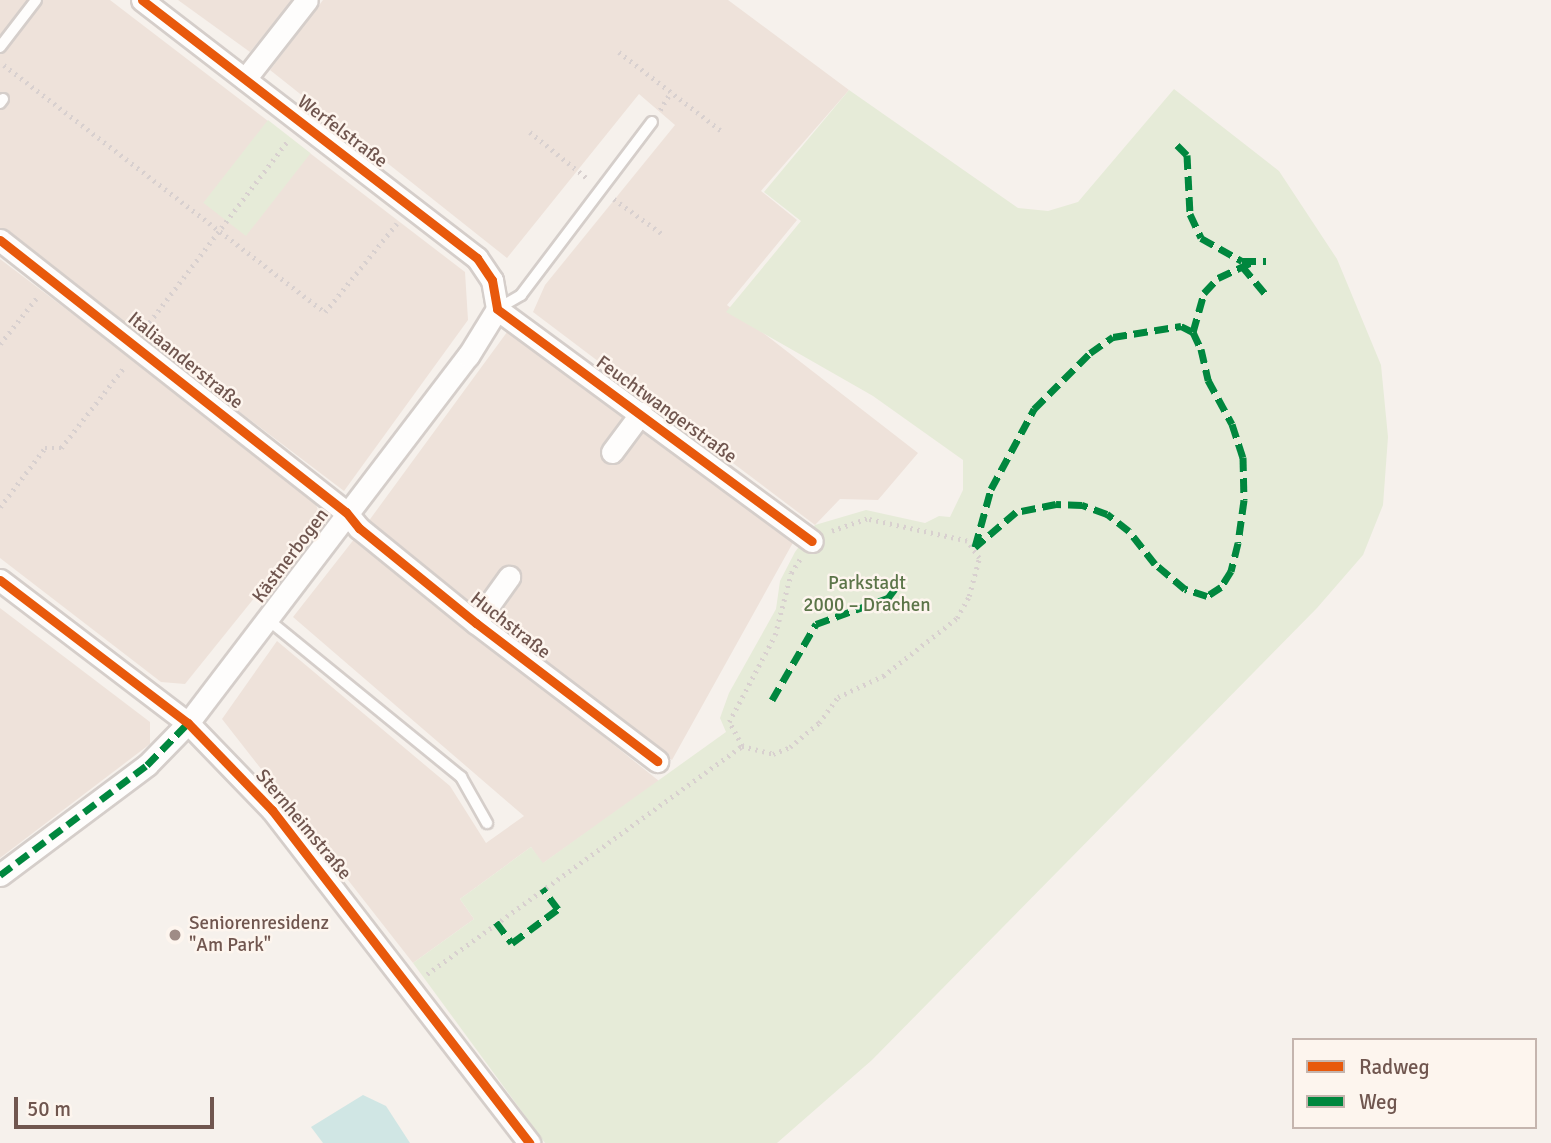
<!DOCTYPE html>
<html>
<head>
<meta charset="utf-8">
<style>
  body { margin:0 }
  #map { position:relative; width:1551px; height:1143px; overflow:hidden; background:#f6f1ec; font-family:Signika,sans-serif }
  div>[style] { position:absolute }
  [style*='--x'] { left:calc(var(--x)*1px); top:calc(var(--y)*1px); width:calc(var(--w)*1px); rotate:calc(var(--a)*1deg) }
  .residential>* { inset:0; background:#eee2da }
  .green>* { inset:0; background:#e6ebd8; transform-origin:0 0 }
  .water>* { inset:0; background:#d0e6e4 }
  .path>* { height:4.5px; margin-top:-2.25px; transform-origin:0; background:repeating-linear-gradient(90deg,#d8d0cf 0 2px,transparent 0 7px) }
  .roads { filter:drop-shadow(2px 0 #d5ceca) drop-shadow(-2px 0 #d5ceca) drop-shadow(0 2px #d5ceca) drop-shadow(0 -2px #d5ceca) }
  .service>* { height:10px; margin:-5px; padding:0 5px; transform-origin:5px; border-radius:5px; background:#fefdfc }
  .minor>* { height:21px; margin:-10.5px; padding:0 10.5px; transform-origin:10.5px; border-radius:10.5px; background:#fefdfc }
  .quiet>* { height:7px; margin-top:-3.5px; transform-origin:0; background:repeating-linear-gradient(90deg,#00873e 0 14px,transparent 0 21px) }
  .cycleway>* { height:9px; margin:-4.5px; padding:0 4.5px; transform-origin:4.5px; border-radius:4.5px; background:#e8590c }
  .dots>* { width:19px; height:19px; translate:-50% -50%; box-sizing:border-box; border:4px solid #fdf5ee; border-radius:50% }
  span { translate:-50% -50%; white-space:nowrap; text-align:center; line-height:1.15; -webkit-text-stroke:5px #fdf5ee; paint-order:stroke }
  .street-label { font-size:19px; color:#70564f }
  .park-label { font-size:19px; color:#5c7549 }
  .poi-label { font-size:19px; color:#70564f }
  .left { translate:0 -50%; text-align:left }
  .legend { position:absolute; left:1292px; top:1038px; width:245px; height:91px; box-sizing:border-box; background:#fdf5ee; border:2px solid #c5b5ae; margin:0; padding:9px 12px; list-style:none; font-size:21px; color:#70564f }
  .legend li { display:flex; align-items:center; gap:14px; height:35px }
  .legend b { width:35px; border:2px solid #c5b5ae }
  .scale { position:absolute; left:14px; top:1097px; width:200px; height:32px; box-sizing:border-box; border:4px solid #70564f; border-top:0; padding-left:9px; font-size:21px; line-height:24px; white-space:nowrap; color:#70564f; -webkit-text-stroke:5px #fdf5ee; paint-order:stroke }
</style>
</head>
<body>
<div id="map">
  <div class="residential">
    <i style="clip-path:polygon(0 0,110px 0,465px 272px,468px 320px,344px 491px,0 230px)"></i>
    <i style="clip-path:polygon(178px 0,292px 0,250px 52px)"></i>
    <i style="clip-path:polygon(323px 0,728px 0,849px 90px,761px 191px,797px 220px,727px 305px,918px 453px,878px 500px,840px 499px,815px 525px,533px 312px,545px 285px,675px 125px,639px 94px,507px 258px,270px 70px)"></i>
    <i style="clip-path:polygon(0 259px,313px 496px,320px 516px,185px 684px,161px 682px,0 558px)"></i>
    <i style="clip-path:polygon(510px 328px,680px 460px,795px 539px,672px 760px,368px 522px)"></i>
    <i style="clip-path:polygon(355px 538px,659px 781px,542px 864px,531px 847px,460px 899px,474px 919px,413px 963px,222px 719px,277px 641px,450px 786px,486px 843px,524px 816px,293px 617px)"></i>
    <i style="clip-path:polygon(0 608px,150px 722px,150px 744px,0 858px)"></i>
  </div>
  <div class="green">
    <i style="clip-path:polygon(1174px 89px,1279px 171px,1337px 259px,1381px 365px,1388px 437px,1383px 505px,1363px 555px,1317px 608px,872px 1060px,777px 1143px,545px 1143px,413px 963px,474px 919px,460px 899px,531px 847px,543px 863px,726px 732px,720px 718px,729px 693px,776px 609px,780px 581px,795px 552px,815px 525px,866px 510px,925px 523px,939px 516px,950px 517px,963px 490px,963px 460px,873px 396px,726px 312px,801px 221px,764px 192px,849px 90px,1018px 208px,1048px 211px,1078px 202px)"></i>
    <i style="left:268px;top:120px;width:54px;height:105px;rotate:38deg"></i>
  </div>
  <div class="water">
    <i style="clip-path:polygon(363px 1095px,386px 1106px,410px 1143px,323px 1143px,311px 1127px)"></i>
  </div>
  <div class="path">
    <i style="--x:619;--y:52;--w:131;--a:37.6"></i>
    <i style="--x:4;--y:65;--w:405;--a:37.6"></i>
    <i style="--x:325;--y:312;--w:114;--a:-51"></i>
    <i style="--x:660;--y:110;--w:21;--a:-59"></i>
    <i style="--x:530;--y:132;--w:75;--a:39"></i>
    <i style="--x:614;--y:199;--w:62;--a:35.8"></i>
    <i style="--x:145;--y:328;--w:236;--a:-52.7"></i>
    <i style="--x:0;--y:344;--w:61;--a:-51.6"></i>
    <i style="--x:0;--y:507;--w:74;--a:-52.7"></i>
    <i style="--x:45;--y:448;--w:16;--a:0"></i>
    <i style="--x:61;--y:448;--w:104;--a:-52"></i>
    <i style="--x:742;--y:746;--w:27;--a:-118"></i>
    <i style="--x:729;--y:722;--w:98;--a:-62.1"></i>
    <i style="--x:775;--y:635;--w:64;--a:-75.5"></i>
    <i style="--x:791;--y:573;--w:17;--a:-57"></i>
    <i style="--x:427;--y:974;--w:389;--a:-35.9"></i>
    <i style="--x:742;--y:746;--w:32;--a:14"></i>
    <i style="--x:773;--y:754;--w:18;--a:-22"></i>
    <i style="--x:790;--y:747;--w:38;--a:-40"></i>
    <i style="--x:819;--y:723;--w:32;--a:-54"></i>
    <i style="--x:838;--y:697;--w:50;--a:-25"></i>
    <i style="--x:883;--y:676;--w:94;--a:-38.1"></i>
    <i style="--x:957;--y:618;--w:25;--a:-61"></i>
    <i style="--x:969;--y:596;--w:39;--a:-75"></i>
    <i style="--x:979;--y:558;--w:21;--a:-125"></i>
    <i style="--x:967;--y:541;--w:102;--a:-167.6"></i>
    <i style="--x:867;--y:519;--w:37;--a:161"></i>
  </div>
  <div class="roads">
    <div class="service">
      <i style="--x:0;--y:47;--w:59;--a:-52.5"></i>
      <i style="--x:0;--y:103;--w:5;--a:-53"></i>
      <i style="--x:497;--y:309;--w:28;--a:-30"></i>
      <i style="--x:521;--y:295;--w:217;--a:-52.9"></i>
      <i style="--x:266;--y:618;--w:252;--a:39.2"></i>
      <i style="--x:461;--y:777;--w:53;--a:60.5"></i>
    </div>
    <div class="minor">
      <i style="--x:142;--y:0;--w:423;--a:37.6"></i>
      <i style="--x:477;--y:258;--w:27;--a:56"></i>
      <i style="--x:492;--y:280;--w:29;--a:80"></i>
      <i style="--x:245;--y:79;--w:100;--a:-51.9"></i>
      <i style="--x:0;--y:240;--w:440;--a:38.2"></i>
      <i style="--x:346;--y:512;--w:21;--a:51"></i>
      <i style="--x:359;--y:528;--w:151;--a:39.1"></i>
      <i style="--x:476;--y:623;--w:228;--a:37.3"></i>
      <i style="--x:497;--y:309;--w:391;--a:36.4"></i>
      <i style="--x:612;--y:452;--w:49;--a:-53.4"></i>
      <i style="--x:0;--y:580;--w:236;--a:37.3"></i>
      <i style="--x:188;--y:723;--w:121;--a:46"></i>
      <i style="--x:272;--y:810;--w:421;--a:52.3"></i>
      <i style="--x:476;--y:623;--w:57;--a:-54.3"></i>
      <i style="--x:0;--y:875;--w:184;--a:-36.8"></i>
      <i style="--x:147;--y:765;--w:59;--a:-45.7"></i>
      <i style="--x:188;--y:723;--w:462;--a:-52.7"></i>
      <i style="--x:468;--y:356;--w:55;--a:-58.3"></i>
    </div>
  </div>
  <div class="quiet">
    <i style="--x:1177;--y:145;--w:14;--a:45"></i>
    <i style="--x:1187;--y:155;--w:59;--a:87.1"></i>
    <i style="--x:1190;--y:214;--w:26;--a:65"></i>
    <i style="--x:1201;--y:238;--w:47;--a:29.3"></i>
    <i style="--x:1242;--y:261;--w:24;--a:0"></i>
    <i style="--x:1242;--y:266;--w:39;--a:50"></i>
    <i style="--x:1181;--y:326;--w:13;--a:27"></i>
    <i style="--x:1193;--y:332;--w:19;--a:65"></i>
    <i style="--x:1201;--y:349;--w:32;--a:77"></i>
    <i style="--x:1208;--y:380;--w:50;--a:61.4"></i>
    <i style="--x:1232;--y:424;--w:35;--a:72"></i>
    <i style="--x:1243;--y:457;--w:43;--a:88.7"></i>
    <i style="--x:1244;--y:500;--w:43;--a:97.9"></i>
    <i style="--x:1238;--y:543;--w:29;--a:104"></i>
    <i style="--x:1231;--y:571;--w:19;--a:122"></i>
    <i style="--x:1221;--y:587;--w:17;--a:147"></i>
    <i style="--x:1207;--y:596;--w:23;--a:-162"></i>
    <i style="--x:1185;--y:589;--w:39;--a:-140"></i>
    <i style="--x:1155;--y:564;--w:42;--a:-128.2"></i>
    <i style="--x:1129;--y:531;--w:28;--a:-142"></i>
    <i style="--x:1107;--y:514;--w:27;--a:-160"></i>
    <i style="--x:1082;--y:505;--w:26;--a:-178"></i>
    <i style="--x:1056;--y:504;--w:41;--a:168.7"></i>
    <i style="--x:1016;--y:512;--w:54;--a:139.5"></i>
    <i style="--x:975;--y:547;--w:60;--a:-74.6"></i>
    <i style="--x:991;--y:489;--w:91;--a:-61.7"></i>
    <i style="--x:1034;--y:409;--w:79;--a:-45"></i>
    <i style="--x:1090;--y:353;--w:28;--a:-35"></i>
    <i style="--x:1113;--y:337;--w:69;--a:-9.2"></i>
    <i style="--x:1193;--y:332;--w:41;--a:-74.2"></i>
    <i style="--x:1204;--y:293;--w:21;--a:-47"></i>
    <i style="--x:1218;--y:278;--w:38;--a:-25"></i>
    <i style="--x:772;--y:700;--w:88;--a:-59.9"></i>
    <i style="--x:816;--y:624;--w:77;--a:-19.9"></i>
    <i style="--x:888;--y:598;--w:26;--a:-53"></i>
    <i style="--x:0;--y:875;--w:184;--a:-36.8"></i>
    <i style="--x:147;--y:765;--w:59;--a:-45.7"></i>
    <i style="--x:496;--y:922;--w:26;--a:53"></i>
    <i style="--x:512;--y:943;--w:57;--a:-36.5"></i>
    <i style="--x:558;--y:909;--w:26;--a:-127"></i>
  </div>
  <div class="cycleway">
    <i style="--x:142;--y:0;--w:423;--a:37.6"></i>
    <i style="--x:477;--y:258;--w:27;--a:56"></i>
    <i style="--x:492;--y:280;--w:29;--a:80"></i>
    <i style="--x:497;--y:309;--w:391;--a:36.4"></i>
    <i style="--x:0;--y:240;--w:440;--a:38.2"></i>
    <i style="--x:346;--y:512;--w:21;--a:51"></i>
    <i style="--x:359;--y:528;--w:151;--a:39.1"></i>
    <i style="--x:476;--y:623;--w:228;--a:37.3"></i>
    <i style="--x:0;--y:580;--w:236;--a:37.3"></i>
    <i style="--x:188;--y:723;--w:121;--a:46"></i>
    <i style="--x:272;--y:810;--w:421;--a:52.3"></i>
  </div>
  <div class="dots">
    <i style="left:175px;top:935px;background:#9f8c86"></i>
  </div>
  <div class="street-label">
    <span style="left:342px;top:132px;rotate:37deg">Werfelstraße</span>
    <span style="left:185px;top:361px;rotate:39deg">Italiaanderstraße</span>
    <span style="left:666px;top:410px;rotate:36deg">Feuchtwangerstraße</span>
    <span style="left:291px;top:556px;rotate:-53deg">Kästnerbogen</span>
    <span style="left:510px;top:626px;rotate:38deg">Huchstraße</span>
    <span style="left:303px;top:825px;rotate:50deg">Sternheimstraße</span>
  </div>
  <div class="park-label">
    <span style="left:867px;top:595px">Parkstadt<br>2000 – Drachen</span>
  </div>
  <div class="poi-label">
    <span class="left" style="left:189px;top:935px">Seniorenresidenz<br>"Am Park"</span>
  </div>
  <ul class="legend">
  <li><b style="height:9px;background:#e8590c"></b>Radweg</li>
  <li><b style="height:9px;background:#00873e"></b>Weg</li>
  </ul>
  <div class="scale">50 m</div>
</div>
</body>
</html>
